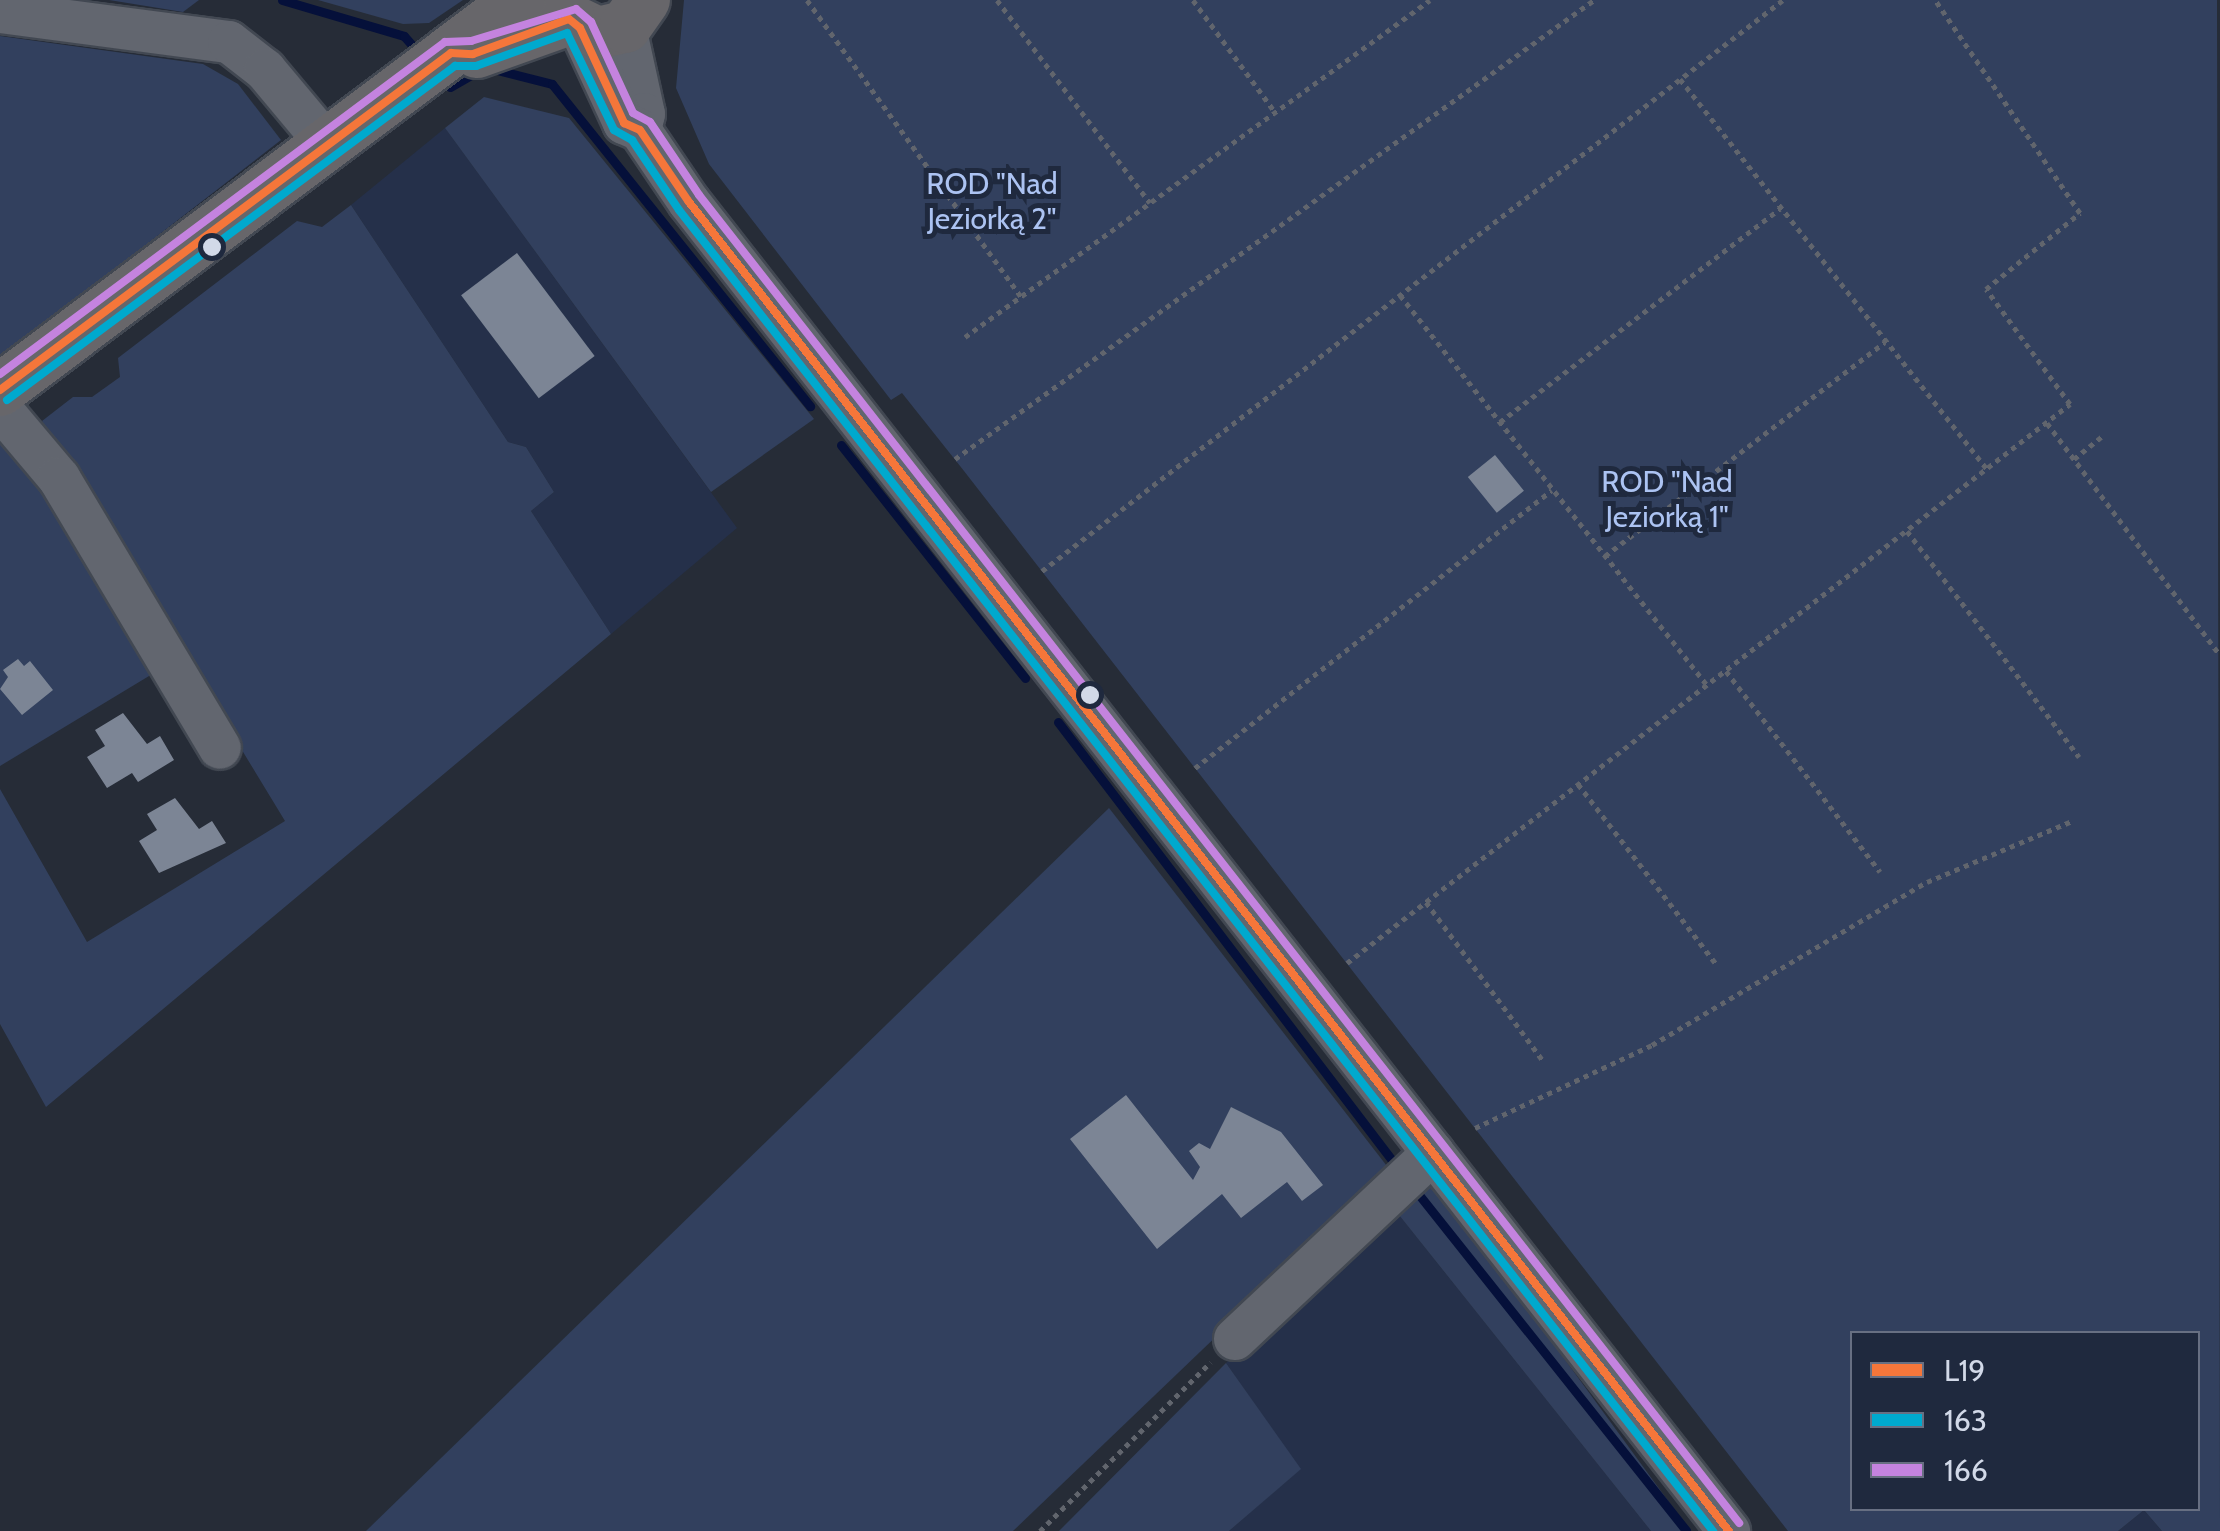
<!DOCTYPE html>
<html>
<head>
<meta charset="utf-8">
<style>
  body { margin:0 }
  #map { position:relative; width:2220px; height:1531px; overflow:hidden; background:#262c37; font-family:Cabin,sans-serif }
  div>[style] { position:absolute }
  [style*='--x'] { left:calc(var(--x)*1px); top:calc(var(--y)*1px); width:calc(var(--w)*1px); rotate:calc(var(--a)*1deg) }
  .built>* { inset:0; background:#25304a }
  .green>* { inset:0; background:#32405e }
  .stream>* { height:9px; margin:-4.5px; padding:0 4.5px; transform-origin:4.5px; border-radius:4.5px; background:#05103a }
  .building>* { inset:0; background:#7c8595; transform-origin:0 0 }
  .path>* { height:5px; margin-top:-2.5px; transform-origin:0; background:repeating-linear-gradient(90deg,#61656d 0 5px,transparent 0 10px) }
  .roads { filter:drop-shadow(2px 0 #424852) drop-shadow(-2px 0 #424852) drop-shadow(0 2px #424852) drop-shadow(0 -2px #424852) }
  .minor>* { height:42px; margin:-21px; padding:0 21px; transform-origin:21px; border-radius:21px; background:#62666f }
  .major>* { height:52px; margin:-26px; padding:0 26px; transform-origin:26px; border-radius:26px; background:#67666a }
  .bus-1>* { height:8px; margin:-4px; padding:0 4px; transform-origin:4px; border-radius:4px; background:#f5763a }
  .bus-2>* { height:8px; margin:-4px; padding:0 4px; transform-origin:4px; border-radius:4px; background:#00a9ce }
  .bus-3>* { height:8px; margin:-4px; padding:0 4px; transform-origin:4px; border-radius:4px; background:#c483df }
  .dots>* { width:28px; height:28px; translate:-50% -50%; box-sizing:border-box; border:5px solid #1f293e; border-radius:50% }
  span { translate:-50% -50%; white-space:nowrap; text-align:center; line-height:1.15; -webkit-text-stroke:10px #1f293e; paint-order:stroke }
  .park-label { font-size:30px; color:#acc3f2 }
  .legend { position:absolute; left:1850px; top:1331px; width:350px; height:180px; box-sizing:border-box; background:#1f293e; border:2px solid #676f82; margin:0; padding:12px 18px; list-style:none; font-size:30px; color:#d2d9e8 }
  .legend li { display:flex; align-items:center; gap:20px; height:50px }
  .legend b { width:50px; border:2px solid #676f82 }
</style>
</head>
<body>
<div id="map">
  <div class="built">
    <i style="clip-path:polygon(445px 128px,737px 528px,611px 634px,531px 511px,554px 492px,526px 447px,508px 442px,351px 205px)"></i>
    <i style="clip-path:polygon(1395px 1210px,1651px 1531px,1229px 1531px,1300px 1469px,1226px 1363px)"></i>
    <i style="clip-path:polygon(2144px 1510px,2162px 1531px,2118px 1531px)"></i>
  </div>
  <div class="green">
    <i style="clip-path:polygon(109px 0,199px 0,183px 12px)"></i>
    <i style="clip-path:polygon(318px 0,463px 0,429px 23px,403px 24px)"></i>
    <i style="clip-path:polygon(evenodd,684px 0,2217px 0,2220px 1531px,2162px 1531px,2144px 1510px,2118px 1531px,1788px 1531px,964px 471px,902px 393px,891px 400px,709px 164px,676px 88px,684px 0,1852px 1334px,2198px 1334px,2198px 1508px,1852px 1508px,1852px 1334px)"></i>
    <i style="clip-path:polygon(0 36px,203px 64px,238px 84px,281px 140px,0 358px)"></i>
    <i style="clip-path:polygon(484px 97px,569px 118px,814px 419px,711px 492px,445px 128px)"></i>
    <i style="clip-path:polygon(351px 205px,508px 442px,526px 447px,554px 492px,531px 511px,611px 634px,46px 1107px,0 1024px,0 789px,87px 942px,285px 821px,42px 421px,73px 397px,92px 397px,120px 377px,118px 358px,297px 221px,322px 227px)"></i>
    <i style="clip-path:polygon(0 443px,11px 444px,154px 673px,0 766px)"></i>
    <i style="clip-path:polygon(1109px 808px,1390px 1170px,1013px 1531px,366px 1531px)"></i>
    <i style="clip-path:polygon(1427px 1182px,1439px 1187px,1690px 1531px,1651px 1531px,1395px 1210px)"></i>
    <i style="clip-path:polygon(1226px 1363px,1301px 1469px,1229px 1531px,1059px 1531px)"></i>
  </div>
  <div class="stream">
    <i style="--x:282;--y:0;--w:127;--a:16.4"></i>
    <i style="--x:404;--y:36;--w:11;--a:49"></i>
    <i style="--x:444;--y:81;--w:8;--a:45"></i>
    <i style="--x:450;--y:87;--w:40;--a:-29.7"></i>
    <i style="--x:485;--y:67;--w:69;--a:14.2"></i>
    <i style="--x:552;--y:84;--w:413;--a:51.3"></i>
    <i style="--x:841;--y:445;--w:297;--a:51.7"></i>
    <i style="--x:1058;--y:722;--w:556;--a:52.68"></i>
    <i style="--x:1416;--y:1191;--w:434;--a:51.5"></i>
  </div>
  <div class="building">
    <i style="left:517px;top:253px;width:129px;height:70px;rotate:53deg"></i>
    <i style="left:1495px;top:455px;width:46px;height:35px;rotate:51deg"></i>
    <i style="clip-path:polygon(18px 659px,24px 666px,30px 661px,53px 690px,22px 715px,0 689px,8px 677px,3px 670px)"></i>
    <i style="clip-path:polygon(123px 713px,147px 744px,160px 736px,174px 760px,138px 782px,132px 773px,107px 788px,87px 757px,105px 746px,95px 730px)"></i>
    <i style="clip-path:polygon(175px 798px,199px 829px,212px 821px,226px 843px,159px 873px,139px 841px,157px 830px,147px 814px)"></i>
    <i style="clip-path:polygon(1126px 1095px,1193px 1180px,1200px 1167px,1189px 1151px,1199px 1143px,1210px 1149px,1231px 1107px,1281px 1132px,1323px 1185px,1302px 1201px,1287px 1182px,1241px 1218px,1222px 1194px,1157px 1249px,1070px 1139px)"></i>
  </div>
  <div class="path">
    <i style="--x:807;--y:0;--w:366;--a:54.2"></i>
    <i style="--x:997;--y:0;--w:254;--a:53"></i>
    <i style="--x:1193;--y:0;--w:139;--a:53.8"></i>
    <i style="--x:1680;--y:79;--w:496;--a:51.8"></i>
    <i style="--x:1400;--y:295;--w:496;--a:51.8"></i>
    <i style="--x:965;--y:337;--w:574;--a:-35.93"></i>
    <i style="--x:1500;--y:422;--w:352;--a:-37.3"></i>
    <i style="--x:2047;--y:423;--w:289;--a:53.3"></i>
    <i style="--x:955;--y:459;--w:787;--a:-35.69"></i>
    <i style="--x:2074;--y:459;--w:38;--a:-39"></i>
    <i style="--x:1907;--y:531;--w:284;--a:52.7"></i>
    <i style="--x:1605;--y:556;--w:352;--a:-37.4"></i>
    <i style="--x:1042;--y:571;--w:935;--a:-37.62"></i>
    <i style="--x:1726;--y:671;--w:253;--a:52.5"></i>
    <i style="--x:1195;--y:768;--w:452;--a:-37.9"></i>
    <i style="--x:1578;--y:784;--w:228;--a:52.5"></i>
    <i style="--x:1426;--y:902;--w:199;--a:53.6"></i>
    <i style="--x:1347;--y:963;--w:914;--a:-37.71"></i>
    <i style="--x:2070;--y:404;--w:142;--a:-126.1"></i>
    <i style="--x:1986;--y:289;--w:121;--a:-39"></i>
    <i style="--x:2080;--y:213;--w:258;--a:-124.2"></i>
    <i style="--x:1475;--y:1128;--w:195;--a:-25.1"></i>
    <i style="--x:1652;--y:1045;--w:320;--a:-30.7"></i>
    <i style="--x:1927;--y:882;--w:157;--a:-22.8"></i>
    <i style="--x:1040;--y:1531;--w:240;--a:-44.7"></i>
  </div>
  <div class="roads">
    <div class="minor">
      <i style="--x:0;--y:12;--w:231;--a:7.5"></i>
      <i style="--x:229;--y:42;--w:46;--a:37.9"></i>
      <i style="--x:265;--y:70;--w:95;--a:50.1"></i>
      <i style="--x:625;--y:27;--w:89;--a:77.7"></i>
      <i style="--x:644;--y:114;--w:16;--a:104"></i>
      <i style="--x:580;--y:28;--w:105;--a:65.1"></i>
      <i style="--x:624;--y:123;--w:17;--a:24"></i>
      <i style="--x:640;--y:130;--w:87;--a:55.8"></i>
      <i style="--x:689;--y:202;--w:1688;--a:51.96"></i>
      <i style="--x:0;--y:408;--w:92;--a:49.9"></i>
      <i style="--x:59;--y:478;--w:314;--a:59.2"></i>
      <i style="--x:1235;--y:1339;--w:272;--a:-43.2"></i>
    </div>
    <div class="major">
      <i style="--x:559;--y:0;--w:21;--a:62"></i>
      <i style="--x:569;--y:19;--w:32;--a:26"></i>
      <i style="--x:598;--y:33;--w:28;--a:-13"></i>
      <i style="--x:625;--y:27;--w:33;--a:-55"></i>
      <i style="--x:477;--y:52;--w:98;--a:-19.7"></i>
      <i style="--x:0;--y:390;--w:649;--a:-36.92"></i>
    </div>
  </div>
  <div class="bus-1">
    <i style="--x:0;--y:390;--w:563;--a:-36.77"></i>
    <i style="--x:451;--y:53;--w:22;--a:3"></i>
    <i style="--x:473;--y:54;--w:102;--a:-20"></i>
    <i style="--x:569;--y:19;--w:14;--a:39"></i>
    <i style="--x:580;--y:28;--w:105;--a:65.1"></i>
    <i style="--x:624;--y:123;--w:17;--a:24"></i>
    <i style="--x:640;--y:130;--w:87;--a:55.8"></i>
    <i style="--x:689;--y:202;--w:1688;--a:51.96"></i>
  </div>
  <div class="bus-2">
    <i style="--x:7;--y:400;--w:559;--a:-36.71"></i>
    <i style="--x:455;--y:66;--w:21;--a:0"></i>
    <i style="--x:476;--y:66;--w:97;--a:-19.9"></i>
    <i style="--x:567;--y:33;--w:108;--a:64.1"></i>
    <i style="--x:614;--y:130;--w:21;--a:29"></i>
    <i style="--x:632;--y:140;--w:84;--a:56.1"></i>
    <i style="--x:679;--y:210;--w:1678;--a:51.95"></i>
  </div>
  <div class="bus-3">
    <i style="--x:0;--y:374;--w:555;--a:-36.73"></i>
    <i style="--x:445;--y:42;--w:26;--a:-2"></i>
    <i style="--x:471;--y:41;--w:110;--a:-16.9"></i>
    <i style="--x:576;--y:9;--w:20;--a:41"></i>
    <i style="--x:591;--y:22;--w:100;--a:65.2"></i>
    <i style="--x:633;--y:113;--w:19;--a:28"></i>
    <i style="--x:650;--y:122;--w:88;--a:56.1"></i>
    <i style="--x:699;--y:195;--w:1687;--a:51.93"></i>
  </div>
  <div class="dots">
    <i style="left:212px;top:247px;background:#d2d9e8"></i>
    <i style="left:1090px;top:695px;background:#d2d9e8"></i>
  </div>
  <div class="park-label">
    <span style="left:992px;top:201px">ROD "Nad<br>Jeziorką 2"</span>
    <span style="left:1667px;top:499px">ROD "Nad<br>Jeziorką 1"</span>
  </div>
  <ul class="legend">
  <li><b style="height:12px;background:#f5763a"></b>L19</li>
  <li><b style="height:12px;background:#00a9ce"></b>163</li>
  <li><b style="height:12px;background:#c483df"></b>166</li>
  </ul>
</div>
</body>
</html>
